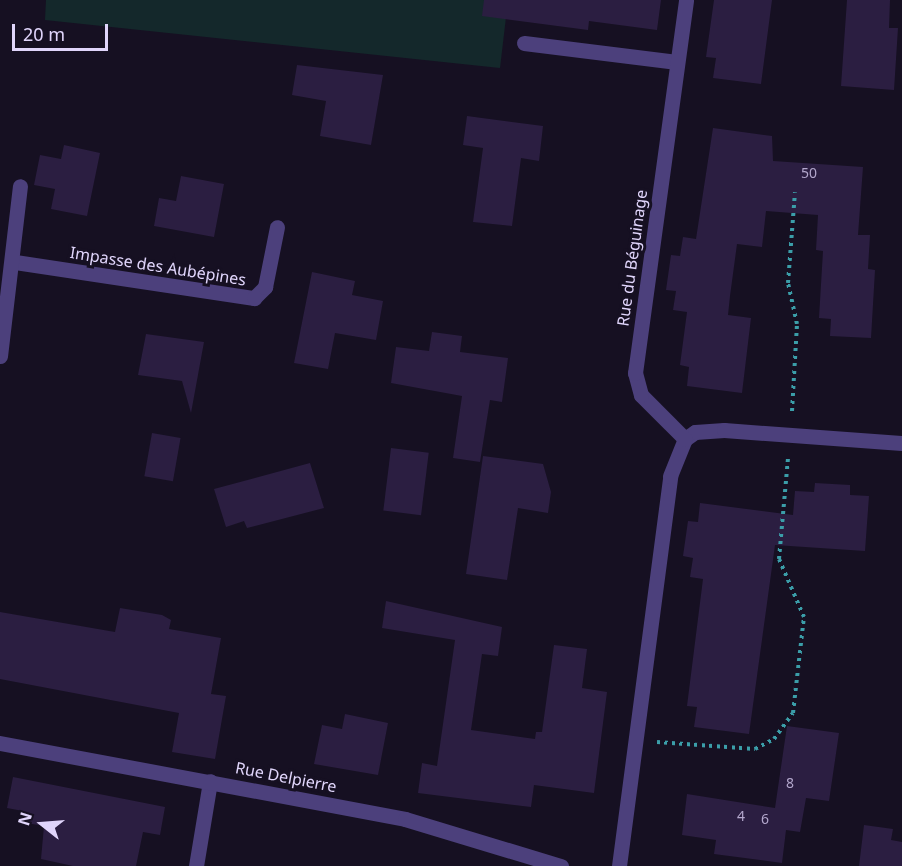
<!DOCTYPE html>
<html>
<head>
<meta charset="utf-8">
<style>
  body { margin:0 }
  #map { position:relative; width:902px; height:866px; overflow:hidden; background:#161022; font-family:"Noto Sans",sans-serif }
  div>[style] { position:absolute }
  [style*='--x'] { left:calc(var(--x)*1px); top:calc(var(--y)*1px); width:calc(var(--w)*1px); rotate:calc(var(--a)*1deg) }
  .green>* { inset:0; background:#14282b }
  .building>* { inset:0; background:#2b1e41; transform-origin:0 0 }
  .path>* { height:4px; margin-top:-2px; transform-origin:0; background:repeating-linear-gradient(90deg,#3b9ea9 0 3px,transparent 0 7.5px) }
  .service>* { height:15px; margin:-7.5px; padding:0 7.5px; transform-origin:7.5px; border-radius:7.5px; background:#4c407c }
  .minor>* { height:15px; margin:-7.5px; padding:0 7.5px; transform-origin:7.5px; border-radius:7.5px; background:#4c407c }
  .tertiary>* { height:15px; margin:-7.5px; padding:0 7.5px; transform-origin:7.5px; border-radius:7.5px; background:#4c407c }
  span { translate:-50% -50%; white-space:nowrap; text-align:center; line-height:1.15; -webkit-text-stroke:6px #161022; paint-order:stroke }
  .number-label { font-size:14px; color:#b3a7cc }
  .number-label span { -webkit-text-stroke-width:0 }
  .street-label { font-size:16px; color:#e0d5fb }
  .north { position:absolute; left:12px; top:794px; width:60px; height:60px; -webkit-text-stroke:4px #161022; paint-order:stroke; rotate:287deg; font-size:16px; font-weight:700; line-height:24px; text-align:center; color:#e0d5fb }
  .north::after { content:''; display:block; margin:auto; width:21px; height:27px; background:#e0d5fb; clip-path:polygon(50% 0,100% 100%,50% 72%,0 100%) }
  .scale { position:absolute; left:12px; top:24px; width:96px; height:27px; box-sizing:border-box; border:3px solid #e0d5fb; border-top:0; padding-left:8px; font-size:18px; line-height:21px; white-space:nowrap; color:#e0d5fb; -webkit-text-stroke:4px #161022; paint-order:stroke }
</style>
</head>
<body>
<div id="map">
  <div class="green">
    <i style="clip-path:polygon(46px 0,508px 0,500px 68px,45px 20px)"></i>
  </div>
  <div class="building">
    <i style="clip-path:polygon(484px 0,661px 0,657px 30px,589px 21px,588px 30px,482px 16px)"></i>
    <i style="clip-path:polygon(714px 0,772px 0,761px 84px,713px 78px,716px 58px,706px 57px)"></i>
    <i style="clip-path:polygon(847px 0,890px 0,889px 28px,898px 28px,894px 90px,841px 86px)"></i>
    <i style="clip-path:polygon(297px 65px,383px 75px,371px 145px,320px 136px,326px 101px,292px 95px)"></i>
    <i style="clip-path:polygon(467px 116px,543px 126px,539px 161px,521px 158px,512px 226px,473px 222px,483px 148px,463px 145px)"></i>
    <i style="clip-path:polygon(713px 128px,772px 136px,773px 161px,863px 167px,858px 235px,870px 235px,868px 269px,875px 270px,871px 338px,830px 336px,831px 319px,819px 318px,823px 251px,816px 250px,818px 215px,766px 211px,762px 247px,737px 244px,730px 296px,728px 315px,751px 318px,742px 393px,687px 386px,689px 367px,680px 365px,687px 312px,673px 310px,676px 291px,666px 290px,671px 255px,680px 256px,683px 237px,696px 239px)"></i>
    <i style="clip-path:polygon(64px 145px,100px 153px,87px 216px,51px 209px,55px 189px,34px 185px,40px 155px,61px 159px)"></i>
    <i style="clip-path:polygon(181px 176px,224px 184px,214px 237px,154px 226px,159px 198px,176px 201px)"></i>
    <i style="clip-path:polygon(312px 272px,355px 281px,352px 295px,383px 301px,376px 340px,335px 333px,328px 369px,294px 363px)"></i>
    <i style="clip-path:polygon(432px 332px,462px 336px,460px 352px,508px 358px,502px 402px,490px 400px,480px 462px,453px 458px,462px 396px,391px 383px,396px 347px,429px 351px)"></i>
    <i style="clip-path:polygon(146px 334px,204px 342px,191px 413px,182px 381px,138px 375px)"></i>
    <i style="left:152px;top:433px;width:29px;height:44px;rotate:10deg"></i>
    <i style="left:391px;top:448px;width:38px;height:63px;rotate:7deg"></i>
    <i style="clip-path:polygon(483px 456px,543px 464px,551px 492px,548px 513px,518px 508px,507px 580px,466px 574px)"></i>
    <i style="clip-path:polygon(310px 463px,324px 508px,247px 528px,244px 521px,226px 527px,214px 489px)"></i>
    <i style="clip-path:polygon(815px 483px,850px 485px,850px 495px,869px 496px,865px 551px,775px 545px,749px 734px,694px 727px,697px 707px,687px 706px,703px 579px,690px 577px,693px 558px,683px 556px,688px 521px,698px 522px,700px 503px,793px 515px,795px 491px,814px 492px)"></i>
    <i style="clip-path:polygon(386px 601px,502px 627px,498px 656px,482px 654px,471px 730px,535px 739px,536px 732px,542px 732px,554px 645px,587px 649px,582px 688px,607px 692px,594px 793px,534px 785px,531px 807px,418px 793px,422px 763px,437px 766px,455px 640px,382px 628px)"></i>
    <i style="clip-path:polygon(120px 608px,162px 615px,171px 620px,169px 629px,221px 638px,211px 694px,226px 696px,215px 759px,172px 752px,179px 713px,0 679px,0 612px,115px 632px)"></i>
    <i style="clip-path:polygon(345px 714px,388px 723px,378px 775px,314px 764px,322px 725px,342px 729px)"></i>
    <i style="clip-path:polygon(787px 726px,839px 733px,829px 801px,806px 798px,800px 832px,786px 830px,782px 863px,714px 854px,716px 840px,682px 835px,687px 794px,775px 808px)"></i>
    <i style="clip-path:polygon(13px 777px,165px 807px,160px 835px,143px 832px,136px 866px,73px 866px,41px 859px,44px 826px,21px 822px,23px 811px,7px 808px)"></i>
    <i style="clip-path:polygon(864px 825px,893px 829px,891px 840px,902px 842px,902px 866px,859px 866px)"></i>
  </div>
  <div class="path">
    <i style="--x:792;--y:411;--w:87;--a:-86.7"></i>
    <i style="--x:797;--y:324;--w:42;--a:-102.4"></i>
    <i style="--x:788;--y:283;--w:91;--a:-85.6"></i>
    <i style="--x:657;--y:742;--w:98;--a:4.1"></i>
    <i style="--x:755;--y:749;--w:21;--a:-28"></i>
    <i style="--x:774;--y:739;--w:32;--a:-54"></i>
    <i style="--x:793;--y:713;--w:97;--a:-83.5"></i>
    <i style="--x:804;--y:617;--w:63;--a:-113.3"></i>
    <i style="--x:779;--y:559;--w:101;--a:-84.9"></i>
  </div>
  <div class="service">
    <i style="--x:15;--y:262;--w:242;--a:8.6"></i>
    <i style="--x:254;--y:298;--w:16;--a:-45"></i>
    <i style="--x:265;--y:287;--w:61;--a:-78.7"></i>
    <i style="--x:0;--y:356;--w:171;--a:-83.3"></i>
  </div>
  <div class="minor">
    <i style="--x:524;--y:43;--w:154;--a:7.1"></i>
    <i style="--x:685;--y:439;--w:12;--a:-35"></i>
    <i style="--x:695;--y:432;--w:29;--a:-4"></i>
    <i style="--x:724;--y:430;--w:178;--a:4.2"></i>
    <i style="--x:196;--y:866;--w:86;--a:-80.6"></i>
    <i style="--x:619;--y:866;--w:393;--a:-82.5"></i>
    <i style="--x:670;--y:476;--w:40;--a:-68"></i>
    <i style="--x:685;--y:439;--w:62;--a:-135"></i>
    <i style="--x:641;--y:395;--w:23;--a:-105"></i>
    <i style="--x:635;--y:373;--w:376;--a:-82.2"></i>
  </div>
  <div class="tertiary">
    <i style="--x:0;--y:743;--w:412;--a:10.6"></i>
    <i style="--x:405;--y:819;--w:163;--a:16.8"></i>
  </div>
  <div class="number-label">
    <span style="left:809px;top:173px">50</span>
    <span style="left:790px;top:783px">8</span>
    <span style="left:741px;top:816px">4</span>
    <span style="left:765px;top:819px">6</span>
  </div>
  <div class="street-label">
    <span style="left:632px;top:258px;rotate:-82deg">Rue du Béguinage</span>
    <span style="left:158px;top:266px;rotate:9deg">Impasse des Aubépines</span>
    <span style="left:286px;top:777px;rotate:11deg">Rue Delpierre</span>
  </div>
  <div class="north">N</div>
  <div class="scale">20 m</div>
</div>
</body>
</html>
